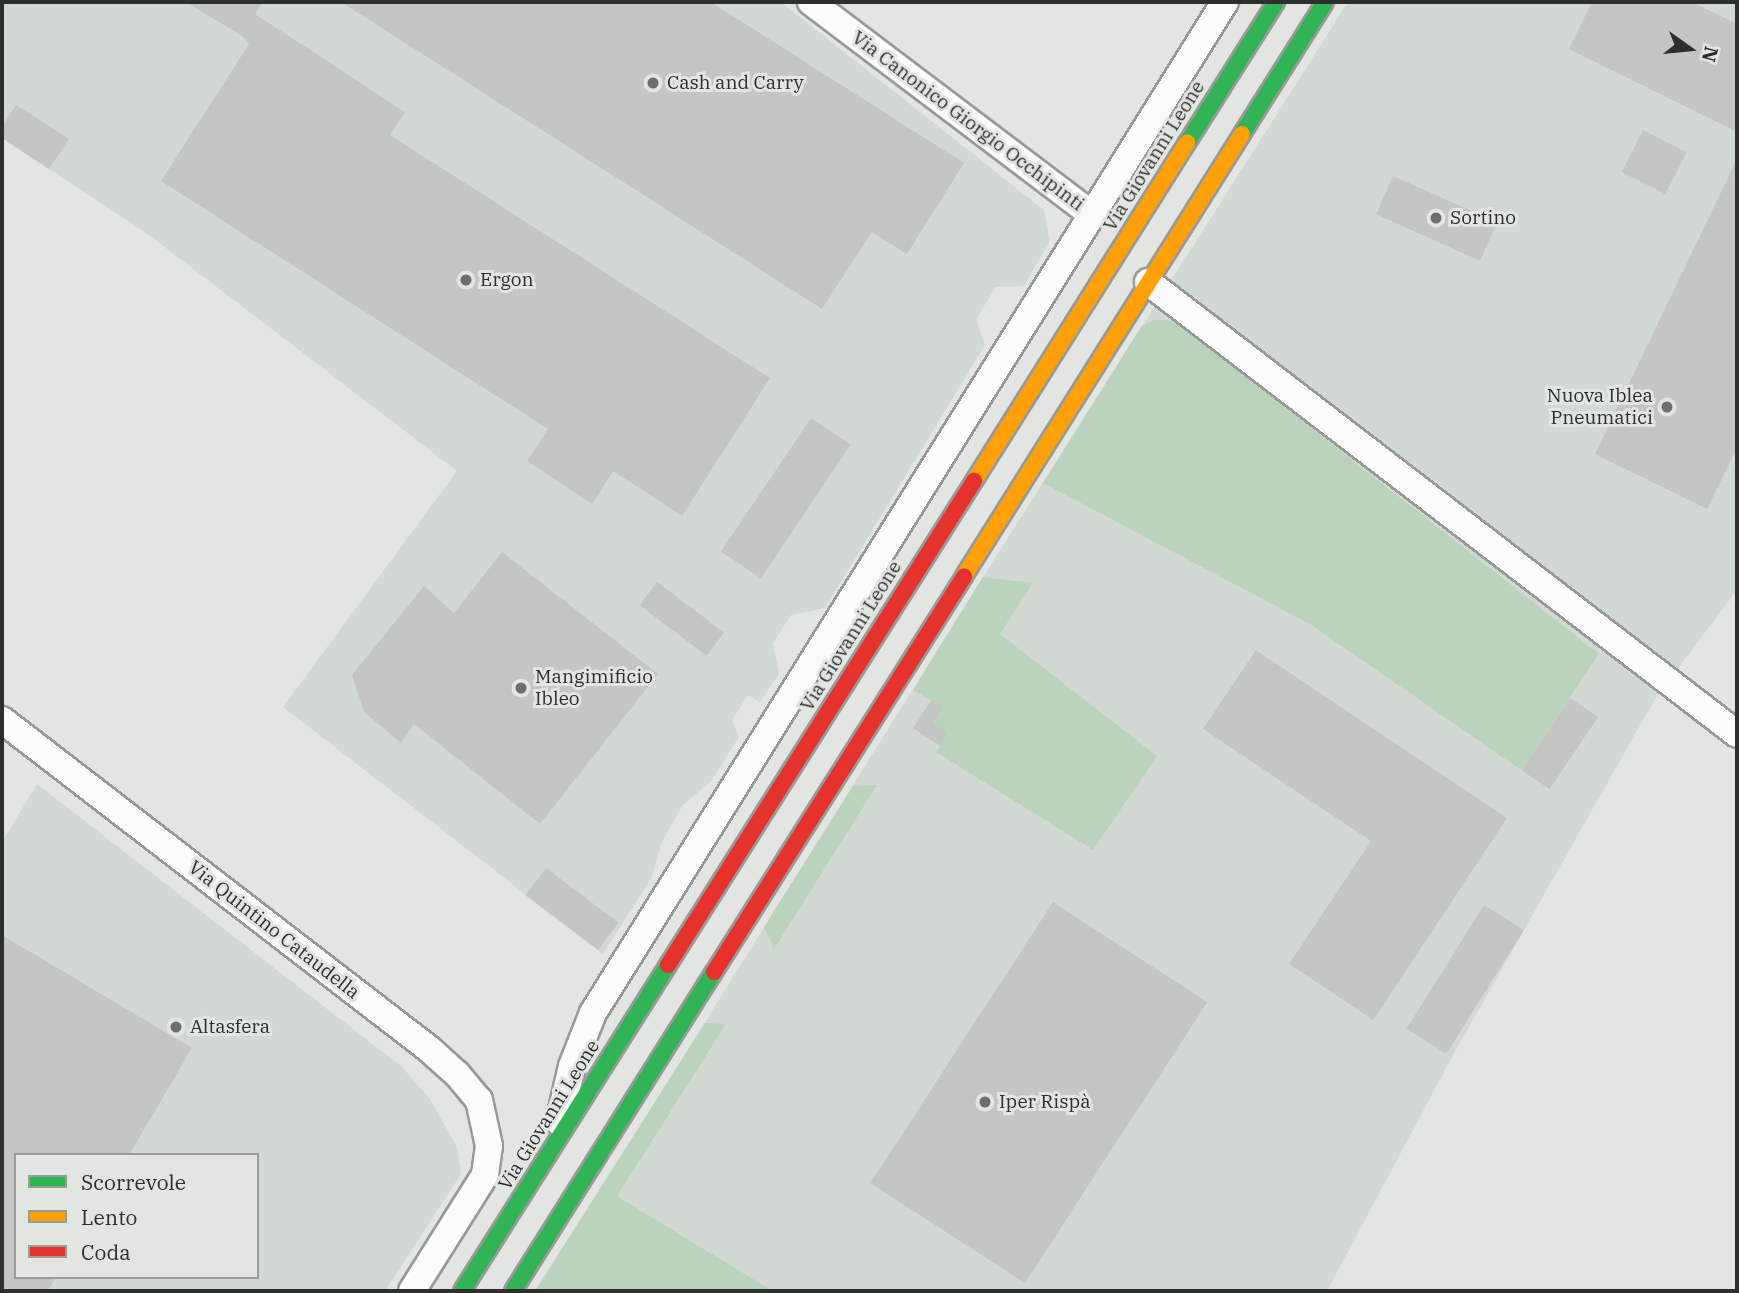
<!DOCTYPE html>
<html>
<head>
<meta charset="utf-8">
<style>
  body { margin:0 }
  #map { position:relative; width:1739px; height:1293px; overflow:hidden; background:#e2e5e2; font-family:"IBM Plex Serif",serif }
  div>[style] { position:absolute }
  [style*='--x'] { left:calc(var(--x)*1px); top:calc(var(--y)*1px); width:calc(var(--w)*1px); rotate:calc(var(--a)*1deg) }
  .built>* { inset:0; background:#d2d9d2 }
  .green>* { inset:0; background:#bad3bd }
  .building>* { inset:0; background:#c4c6c4; transform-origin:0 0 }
  .roads { filter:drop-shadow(2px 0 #979a97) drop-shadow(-2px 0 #979a97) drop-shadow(0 2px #979a97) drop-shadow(0 -2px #979a97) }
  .street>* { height:26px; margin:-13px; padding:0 13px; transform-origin:13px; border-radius:13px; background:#fbfbfb }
  .fast>* { height:16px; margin:-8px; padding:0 8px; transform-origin:8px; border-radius:8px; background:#30b455 }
  .slow>* { height:16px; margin:-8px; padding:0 8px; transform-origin:8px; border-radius:8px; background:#ff9f0a }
  .jam>* { height:16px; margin:-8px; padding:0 8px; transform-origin:8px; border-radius:8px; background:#e5322d }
  .dots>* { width:19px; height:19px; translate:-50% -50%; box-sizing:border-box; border:4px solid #e1e6e1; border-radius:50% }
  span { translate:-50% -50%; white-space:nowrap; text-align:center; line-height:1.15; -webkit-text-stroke:6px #e1e6e1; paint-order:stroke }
  .poi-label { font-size:19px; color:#2d2f2d }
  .left { translate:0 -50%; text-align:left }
  .right { translate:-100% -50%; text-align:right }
  .street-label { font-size:19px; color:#2d2f2d }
  .frame { position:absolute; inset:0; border:4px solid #2d2f2d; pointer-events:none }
  .legend { position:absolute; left:14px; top:1153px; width:245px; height:126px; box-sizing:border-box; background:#e1e6e1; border:2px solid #999d99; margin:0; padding:9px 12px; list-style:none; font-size:21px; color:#2d2f2d }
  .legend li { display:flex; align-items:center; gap:14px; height:35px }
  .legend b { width:35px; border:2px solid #999d99 }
  .north { position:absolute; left:1655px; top:14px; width:70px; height:70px; -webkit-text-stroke:5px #e1e6e1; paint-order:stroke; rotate:105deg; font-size:19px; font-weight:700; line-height:28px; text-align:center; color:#2d2f2d }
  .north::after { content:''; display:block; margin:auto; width:24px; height:32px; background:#2d2f2d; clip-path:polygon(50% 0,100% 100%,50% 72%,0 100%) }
</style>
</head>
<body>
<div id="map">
  <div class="built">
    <i style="clip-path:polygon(2px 2px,781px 2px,1044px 210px,1050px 241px,1024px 286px,996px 287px,976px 319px,985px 345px,825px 608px,791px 615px,773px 643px,779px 674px,760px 702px,748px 695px,732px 720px,739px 737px,711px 781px,682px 806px,661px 844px,652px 877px,603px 954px,283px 707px,457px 471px,145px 232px,2px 138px)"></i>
    <i style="clip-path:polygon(1348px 2px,1737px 2px,1737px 590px,1655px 699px,1452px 1057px,1327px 1291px,773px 1291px,602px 1187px,983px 577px)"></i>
    <i style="clip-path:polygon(evenodd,37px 784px,402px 1067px,430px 1099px,457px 1147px,461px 1174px,385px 1291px,2px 1291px,2px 842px,37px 784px,16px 1155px,257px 1155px,257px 1277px,16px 1277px,16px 1155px)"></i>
  </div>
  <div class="green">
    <i style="clip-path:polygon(1153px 320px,1170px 320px,1179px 324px,1599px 654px,1521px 770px,1310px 624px,1043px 483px,1141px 327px)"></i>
    <i style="clip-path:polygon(983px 577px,1033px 583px,1000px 634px,1157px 756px,1093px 850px,936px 752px,948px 733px,933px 723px,943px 707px,913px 690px)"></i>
    <i style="clip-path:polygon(877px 785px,774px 949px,764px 927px,853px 786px)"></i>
    <i style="clip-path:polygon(705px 1023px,726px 1024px,617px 1196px,773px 1291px,535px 1291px)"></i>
  </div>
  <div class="building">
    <i style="clip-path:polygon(186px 2px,263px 2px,255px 14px,405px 112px,390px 135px,770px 378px,682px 516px,613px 471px,592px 504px,527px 461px,548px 429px,161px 181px,249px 44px,242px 36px)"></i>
    <i style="clip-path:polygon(341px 2px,711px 2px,964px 163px,907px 254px,872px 232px,822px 309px)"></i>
    <i style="clip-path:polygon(1592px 2px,1692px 2px,1737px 24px,1737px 132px,1569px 49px)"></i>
    <i style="clip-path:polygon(16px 105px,69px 139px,49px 169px,2px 138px,2px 127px)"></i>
    <i style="left:1643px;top:130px;width:49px;height:47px;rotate:27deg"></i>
    <i style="clip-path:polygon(1737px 159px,1737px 448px,1707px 509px,1595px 454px)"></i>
    <i style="left:1393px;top:176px;width:114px;height:42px;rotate:24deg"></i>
    <i style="left:811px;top:418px;width:48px;height:161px;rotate:34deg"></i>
    <i style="clip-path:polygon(502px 552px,658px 674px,540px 824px,414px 724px,401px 743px,364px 712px,352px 675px,424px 586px,454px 613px)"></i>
    <i style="left:657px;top:582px;width:84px;height:29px;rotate:37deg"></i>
    <i style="clip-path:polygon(1256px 650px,1507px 818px,1373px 1020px,1289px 964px,1371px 841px,1203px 729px)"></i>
    <i style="left:1570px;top:698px;width:34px;height:87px;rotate:34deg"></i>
    <i style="clip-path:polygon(932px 699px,943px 707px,933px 723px,948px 733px,940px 746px,913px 728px)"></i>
    <i style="left:546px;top:868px;width:91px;height:34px;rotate:37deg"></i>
    <i style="left:1053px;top:902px;width:184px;height:335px;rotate:33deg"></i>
    <i style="left:1484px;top:905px;width:47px;height:146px;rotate:32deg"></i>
    <i style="clip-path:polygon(2px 935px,192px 1048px,129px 1155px,16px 1155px,16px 1277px,56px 1277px,48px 1291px,2px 1291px)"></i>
  </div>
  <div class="roads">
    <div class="street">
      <i style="--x:811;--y:2;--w:351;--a:37.1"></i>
      <i style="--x:1148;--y:282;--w:742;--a:37.5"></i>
      <i style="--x:2;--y:720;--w:539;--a:37.61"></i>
      <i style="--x:429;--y:1049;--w:38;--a:42"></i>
      <i style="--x:457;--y:1074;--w:34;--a:50"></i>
      <i style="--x:479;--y:1100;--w:47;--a:77.7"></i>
      <i style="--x:489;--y:1146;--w:29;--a:98"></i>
      <i style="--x:485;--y:1175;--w:137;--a:122.2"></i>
      <i style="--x:559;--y:1122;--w:57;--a:-76.9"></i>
      <i style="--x:572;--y:1066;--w:57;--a:-68.4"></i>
      <i style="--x:593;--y:1013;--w:1192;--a:-57.99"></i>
    </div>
    <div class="fast">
      <i style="--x:1242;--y:134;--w:156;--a:-57.8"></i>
      <i style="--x:1187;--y:143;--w:167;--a:-57.7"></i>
      <i style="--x:462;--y:1291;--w:386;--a:-57.7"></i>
      <i style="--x:513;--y:1291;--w:377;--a:-57.8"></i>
    </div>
    <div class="slow">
      <i style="--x:974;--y:481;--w:400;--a:-57.8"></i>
      <i style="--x:964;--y:576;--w:522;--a:-57.83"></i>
    </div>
    <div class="jam">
      <i style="--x:668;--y:965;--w:573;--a:-57.7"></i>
      <i style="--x:714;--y:972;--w:468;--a:-57.7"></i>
    </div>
  </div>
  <div class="dots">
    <i style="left:653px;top:83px;background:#6c6f6c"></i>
    <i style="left:1436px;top:218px;background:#6c6f6c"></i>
    <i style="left:466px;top:280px;background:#6c6f6c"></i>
    <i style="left:1667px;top:407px;background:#6c6f6c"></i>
    <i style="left:521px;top:688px;background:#6c6f6c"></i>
    <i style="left:176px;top:1027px;background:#6c6f6c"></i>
    <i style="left:985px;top:1102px;background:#6c6f6c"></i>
  </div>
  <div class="poi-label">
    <span class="left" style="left:667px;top:83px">Cash and Carry</span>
    <span class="left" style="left:1450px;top:218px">Sortino</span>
    <span class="left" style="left:480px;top:280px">Ergon</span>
    <span class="right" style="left:1653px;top:407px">Nuova Iblea<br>Pneumatici</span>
    <span class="left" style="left:535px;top:688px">Mangimificio<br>Ibleo</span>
    <span class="left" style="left:190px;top:1027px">Altasfera</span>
    <span class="left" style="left:999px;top:1102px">Iper Rispà</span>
  </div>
  <div class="street-label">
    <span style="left:968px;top:121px;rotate:37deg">Via Canonico Giorgio Occhipinti</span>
    <span style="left:1154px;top:156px;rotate:-58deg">Via Giovanni Leone</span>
    <span style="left:851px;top:636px;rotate:-58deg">Via Giovanni Leone</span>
    <span style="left:274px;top:930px;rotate:38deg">Via Quintino Cataudella</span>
    <span style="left:549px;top:1115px;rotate:-58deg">Via Giovanni Leone</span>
  </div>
  <div class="frame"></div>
  <ul class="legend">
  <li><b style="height:9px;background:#30b455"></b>Scorrevole</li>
  <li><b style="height:9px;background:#ff9f0a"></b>Lento</li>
  <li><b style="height:9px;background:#e5322d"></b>Coda</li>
  </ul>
  <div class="north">N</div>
</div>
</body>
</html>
